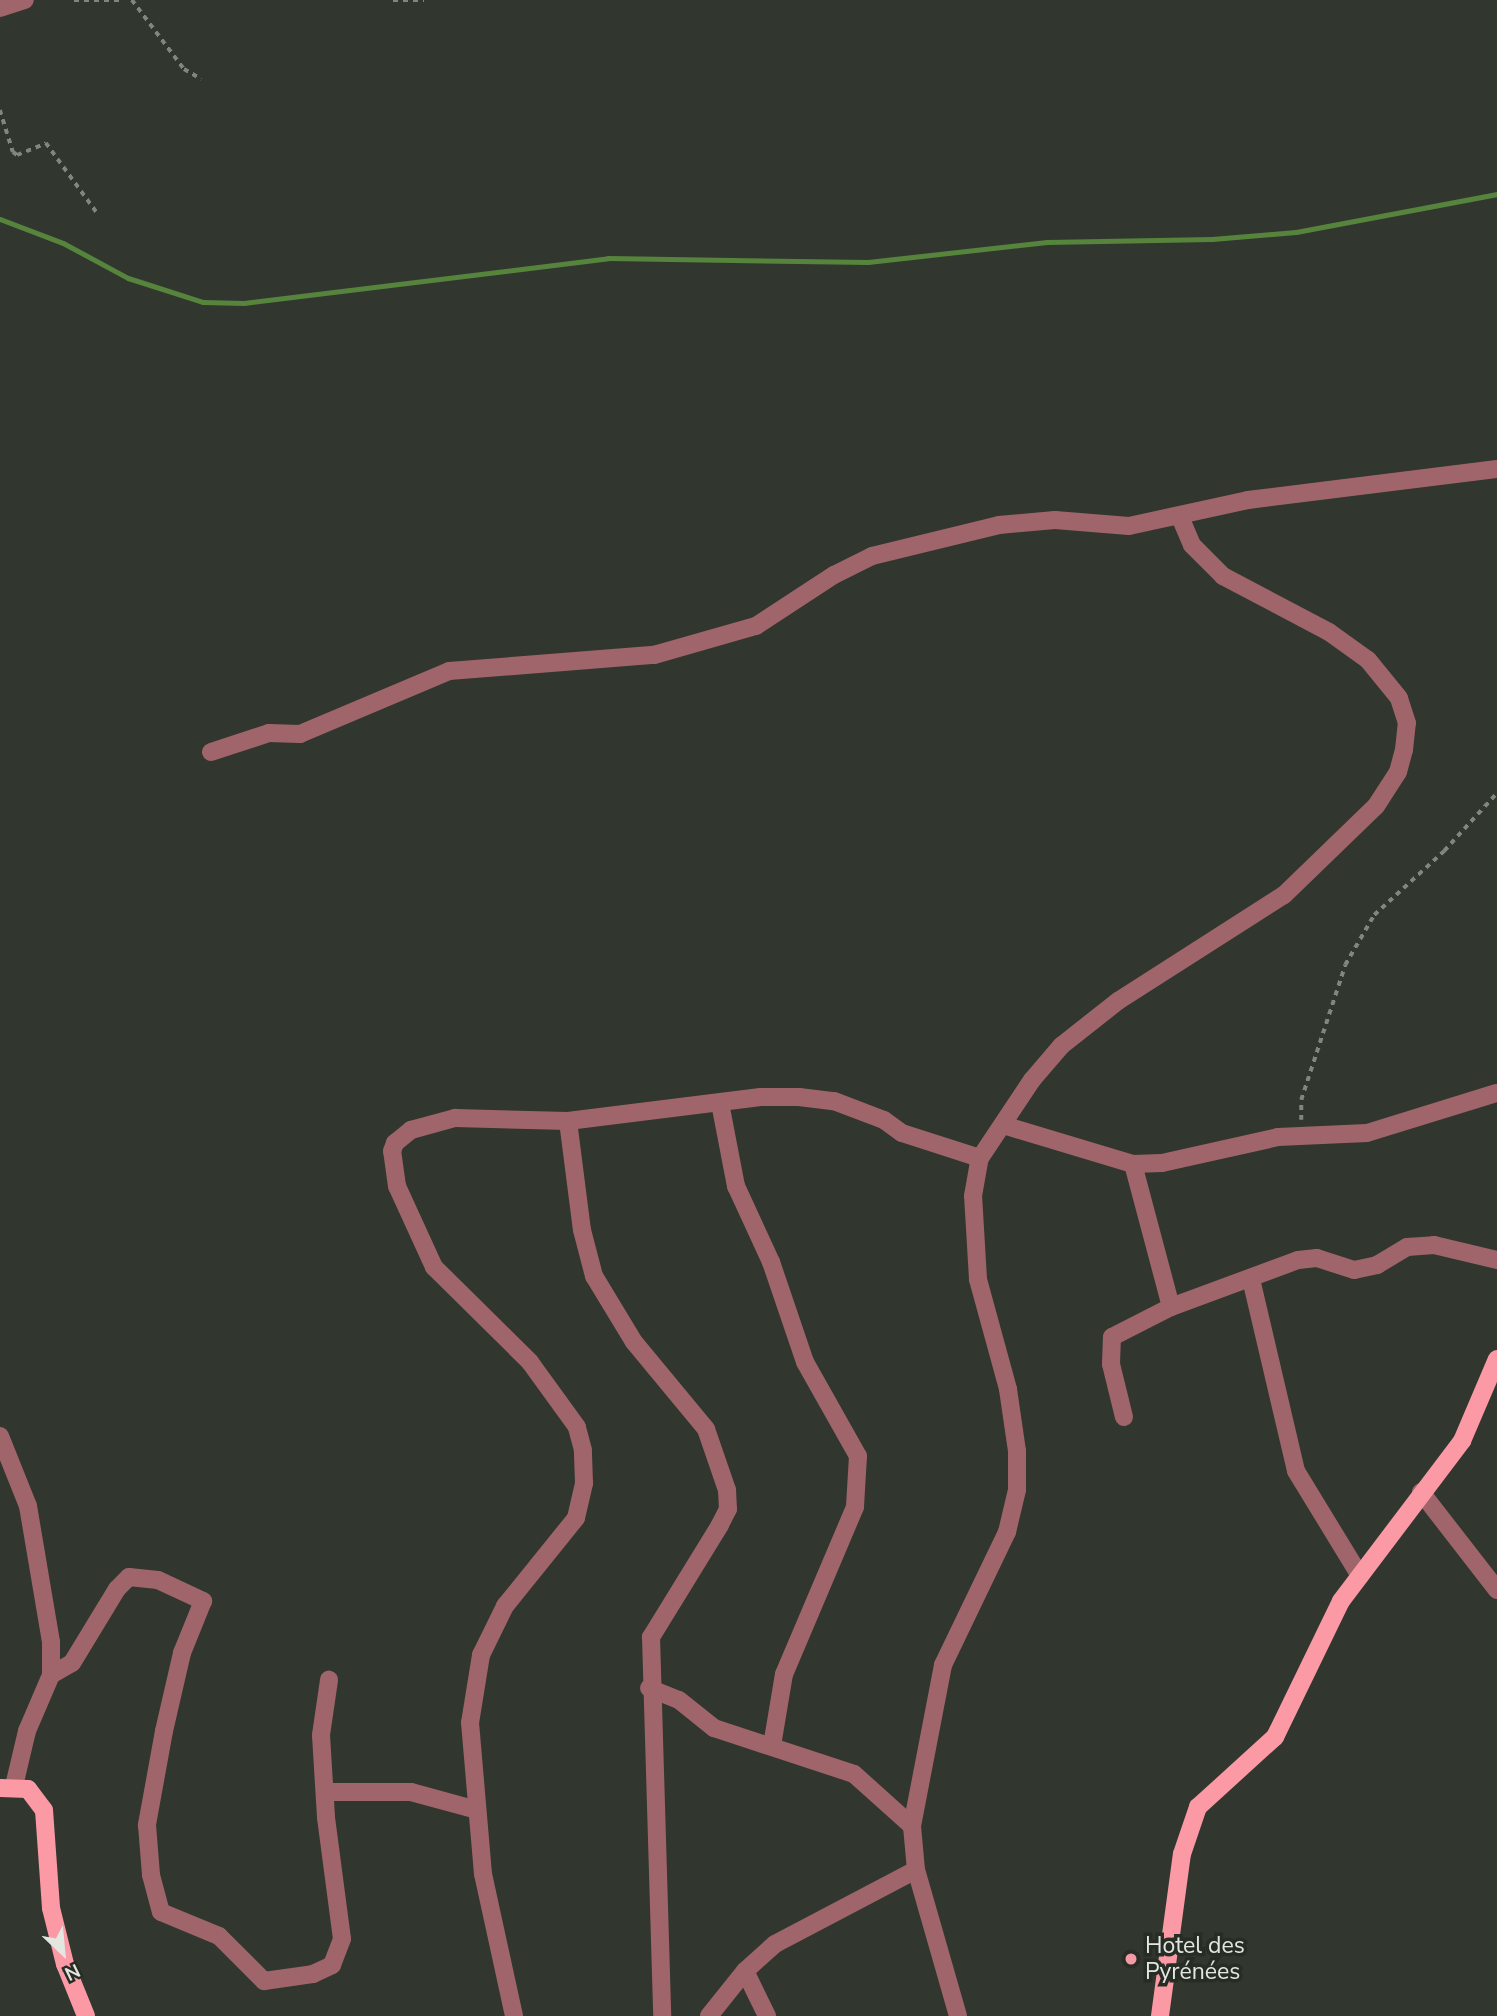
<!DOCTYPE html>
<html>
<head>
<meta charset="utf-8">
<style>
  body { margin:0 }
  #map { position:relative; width:1497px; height:2016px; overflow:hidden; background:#31372f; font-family:"Nunito Sans",sans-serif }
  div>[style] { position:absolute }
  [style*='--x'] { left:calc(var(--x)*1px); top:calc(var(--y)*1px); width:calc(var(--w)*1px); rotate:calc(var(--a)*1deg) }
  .stream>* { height:5px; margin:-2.5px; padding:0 2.5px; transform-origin:2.5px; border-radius:2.5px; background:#56843d }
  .path>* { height:3.5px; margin-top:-1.75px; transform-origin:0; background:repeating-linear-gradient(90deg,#81867f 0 5px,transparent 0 10px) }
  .minor>* { height:18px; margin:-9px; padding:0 9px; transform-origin:9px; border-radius:9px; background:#a0656b }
  .major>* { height:18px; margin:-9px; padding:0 9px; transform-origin:9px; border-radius:9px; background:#fb9aa5 }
  .dots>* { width:19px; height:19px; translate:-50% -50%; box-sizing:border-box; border:4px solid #272d25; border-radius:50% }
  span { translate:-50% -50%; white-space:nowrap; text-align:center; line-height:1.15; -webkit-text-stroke:7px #272d25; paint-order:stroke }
  .poi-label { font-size:23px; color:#e3e7e2 }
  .left { translate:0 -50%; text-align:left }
  .north { position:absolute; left:28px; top:1918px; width:70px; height:70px; -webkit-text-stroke:5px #272d25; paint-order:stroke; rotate:154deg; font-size:19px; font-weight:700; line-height:28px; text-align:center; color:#e3e7e2 }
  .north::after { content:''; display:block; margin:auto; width:24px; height:32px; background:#e3e7e2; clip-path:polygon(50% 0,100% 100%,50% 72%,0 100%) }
</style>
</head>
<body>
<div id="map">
  <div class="stream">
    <i style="--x:0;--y:219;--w:67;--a:20.9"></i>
    <i style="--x:63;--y:243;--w:74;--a:28.3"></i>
    <i style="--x:128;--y:278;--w:79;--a:17.7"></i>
    <i style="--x:203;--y:302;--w:41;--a:1.4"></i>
    <i style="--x:244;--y:303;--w:367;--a:-7"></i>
    <i style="--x:608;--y:258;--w:260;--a:0.9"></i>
    <i style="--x:868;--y:262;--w:180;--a:-6.4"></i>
    <i style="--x:1047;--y:242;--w:165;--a:-1"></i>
    <i style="--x:1212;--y:239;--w:84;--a:-4.8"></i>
    <i style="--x:1296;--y:232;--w:205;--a:-10.7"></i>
  </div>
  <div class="path">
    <i style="--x:74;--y:0;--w:48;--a:0"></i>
    <i style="--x:132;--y:0;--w:86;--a:53"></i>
    <i style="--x:184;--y:69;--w:20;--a:30"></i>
    <i style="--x:393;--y:0;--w:31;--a:0"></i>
    <i style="--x:0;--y:110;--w:44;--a:72.8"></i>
    <i style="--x:13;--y:152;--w:5;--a:37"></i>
    <i style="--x:17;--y:155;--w:31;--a:-22"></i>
    <i style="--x:46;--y:143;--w:87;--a:53.9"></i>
    <i style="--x:1301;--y:1120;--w:20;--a:-90"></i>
    <i style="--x:1301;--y:1100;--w:142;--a:-71.9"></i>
    <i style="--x:1345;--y:965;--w:58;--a:-59.9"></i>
    <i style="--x:1374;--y:915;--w:95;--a:-42.4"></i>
    <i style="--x:1444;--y:851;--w:79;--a:-47.6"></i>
  </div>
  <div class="minor">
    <i style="--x:0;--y:8;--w:26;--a:-18"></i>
    <i style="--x:211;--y:752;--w:61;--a:-18.1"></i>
    <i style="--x:269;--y:733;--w:31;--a:2"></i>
    <i style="--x:300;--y:734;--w:162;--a:-22.9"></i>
    <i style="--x:449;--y:671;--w:206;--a:-4.5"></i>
    <i style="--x:654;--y:655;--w:106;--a:-15.9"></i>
    <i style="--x:756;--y:626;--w:93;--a:-33.2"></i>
    <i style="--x:834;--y:575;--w:42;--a:-26.6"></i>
    <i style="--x:872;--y:556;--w:131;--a:-13.7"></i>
    <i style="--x:999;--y:525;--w:56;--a:-5.1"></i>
    <i style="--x:1055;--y:520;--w:74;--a:4.6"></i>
    <i style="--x:1129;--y:526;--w:122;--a:-12.3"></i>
    <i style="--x:1248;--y:500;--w:251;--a:-7.1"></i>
    <i style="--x:720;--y:1103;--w:85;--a:79.1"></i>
    <i style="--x:736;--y:1186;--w:84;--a:65.3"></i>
    <i style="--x:771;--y:1262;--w:106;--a:71.2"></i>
    <i style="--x:805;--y:1362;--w:108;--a:60.6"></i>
    <i style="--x:858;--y:1456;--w:51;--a:93.4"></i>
    <i style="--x:855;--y:1507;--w:181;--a:113"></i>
    <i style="--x:784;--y:1674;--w:73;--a:99.5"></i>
    <i style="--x:568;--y:1121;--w:110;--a:82.7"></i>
    <i style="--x:582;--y:1230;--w:48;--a:75.4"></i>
    <i style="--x:594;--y:1276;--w:77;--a:58.8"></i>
    <i style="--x:634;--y:1342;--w:113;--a:50.4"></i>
    <i style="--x:706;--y:1429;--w:65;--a:71"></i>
    <i style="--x:727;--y:1490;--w:19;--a:87"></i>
    <i style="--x:728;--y:1509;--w:18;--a:117"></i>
    <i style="--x:720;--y:1525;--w:132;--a:121.6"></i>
    <i style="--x:651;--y:1637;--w:379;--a:88.3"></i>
    <i style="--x:1003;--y:1125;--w:136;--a:16.7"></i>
    <i style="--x:1133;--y:1164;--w:29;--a:-2"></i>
    <i style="--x:1162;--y:1163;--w:119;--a:-12.6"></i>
    <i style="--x:1278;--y:1137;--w:89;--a:-2.6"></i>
    <i style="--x:1367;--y:1133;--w:135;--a:-17.2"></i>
    <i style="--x:1133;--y:1164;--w:148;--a:75.1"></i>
    <i style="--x:1251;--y:1279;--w:197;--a:76.8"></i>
    <i style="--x:1296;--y:1471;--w:123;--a:58.6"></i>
    <i style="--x:1124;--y:1417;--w:55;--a:-103.8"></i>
    <i style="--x:1111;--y:1364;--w:27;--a:-88"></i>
    <i style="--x:1112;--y:1337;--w:66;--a:-27"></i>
    <i style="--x:1171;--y:1307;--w:135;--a:-20.3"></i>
    <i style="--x:1298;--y:1260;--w:19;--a:-6"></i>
    <i style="--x:1317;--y:1258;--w:39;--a:18"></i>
    <i style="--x:1354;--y:1270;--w:24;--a:-12"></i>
    <i style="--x:1377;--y:1265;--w:35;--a:-31"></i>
    <i style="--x:1407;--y:1247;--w:27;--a:-4"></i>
    <i style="--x:1434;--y:1245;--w:65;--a:13.4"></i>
    <i style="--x:0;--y:1436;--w:75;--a:68.2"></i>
    <i style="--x:28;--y:1506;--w:138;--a:80.4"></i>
    <i style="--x:51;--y:1642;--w:33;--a:90"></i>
    <i style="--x:51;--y:1675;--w:61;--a:113.2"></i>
    <i style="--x:27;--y:1731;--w:57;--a:103.3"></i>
    <i style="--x:1421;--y:1492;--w:124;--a:52.2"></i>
    <i style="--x:51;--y:1675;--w:24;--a:-30"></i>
    <i style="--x:72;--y:1663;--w:87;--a:-58.7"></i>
    <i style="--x:117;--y:1589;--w:17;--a:-45"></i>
    <i style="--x:129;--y:1577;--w:29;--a:6"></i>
    <i style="--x:158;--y:1580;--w:50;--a:25"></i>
    <i style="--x:203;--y:1601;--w:56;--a:112"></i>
    <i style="--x:182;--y:1653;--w:80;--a:103"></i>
    <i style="--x:164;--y:1731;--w:96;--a:100.3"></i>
    <i style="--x:147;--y:1825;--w:50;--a:85.4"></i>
    <i style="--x:151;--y:1875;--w:38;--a:75"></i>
    <i style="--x:161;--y:1912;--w:63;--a:22.5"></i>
    <i style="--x:219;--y:1936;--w:64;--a:45"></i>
    <i style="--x:264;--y:1981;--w:49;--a:-8.1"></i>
    <i style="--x:313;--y:1974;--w:21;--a:-25"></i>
    <i style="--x:332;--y:1965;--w:28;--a:-69"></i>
    <i style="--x:342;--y:1939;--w:123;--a:-97.5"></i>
    <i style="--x:326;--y:1817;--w:82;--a:-93.5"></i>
    <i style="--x:321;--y:1735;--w:56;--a:-81.7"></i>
    <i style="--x:649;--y:1688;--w:32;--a:22"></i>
    <i style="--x:679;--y:1700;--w:45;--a:38.7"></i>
    <i style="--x:714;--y:1728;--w:147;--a:18.2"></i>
    <i style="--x:854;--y:1774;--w:78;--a:41.9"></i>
    <i style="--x:326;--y:1792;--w:85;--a:0"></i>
    <i style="--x:411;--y:1792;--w:68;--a:15.3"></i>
    <i style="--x:745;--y:1971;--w:50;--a:63.9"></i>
    <i style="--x:514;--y:2016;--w:145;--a:-102.3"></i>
    <i style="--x:483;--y:1874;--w:152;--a:-94.9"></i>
    <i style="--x:470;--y:1723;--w:69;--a:-80.8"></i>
    <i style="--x:481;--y:1655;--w:55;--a:-63.9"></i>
    <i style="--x:505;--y:1606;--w:113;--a:-51.1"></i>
    <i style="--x:576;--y:1518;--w:36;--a:-77"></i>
    <i style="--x:584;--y:1483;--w:33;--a:-92"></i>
    <i style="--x:583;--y:1450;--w:24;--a:-105"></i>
    <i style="--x:577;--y:1427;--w:80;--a:-125.9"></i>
    <i style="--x:530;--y:1362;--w:135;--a:-135.3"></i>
    <i style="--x:434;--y:1267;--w:89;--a:-114.6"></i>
    <i style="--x:397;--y:1186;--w:35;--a:-98"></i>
    <i style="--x:392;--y:1151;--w:9;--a:-69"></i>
    <i style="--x:395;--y:1143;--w:21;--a:-39"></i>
    <i style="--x:411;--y:1130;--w:46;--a:-15.3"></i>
    <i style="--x:455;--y:1118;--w:113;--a:1.5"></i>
    <i style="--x:568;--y:1121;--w:194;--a:-7.1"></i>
    <i style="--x:761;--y:1097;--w:38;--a:0"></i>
    <i style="--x:799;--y:1097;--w:35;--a:7"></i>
    <i style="--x:834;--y:1101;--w:53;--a:20.8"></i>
    <i style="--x:884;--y:1120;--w:22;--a:36"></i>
    <i style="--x:902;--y:1133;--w:82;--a:17.8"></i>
    <i style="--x:709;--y:2016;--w:58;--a:-51.3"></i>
    <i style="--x:745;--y:1971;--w:40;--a:-42"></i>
    <i style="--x:775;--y:1944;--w:159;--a:-27.7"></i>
    <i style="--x:958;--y:2016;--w:152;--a:-106"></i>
    <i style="--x:916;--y:1870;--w:44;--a:-95.2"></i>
    <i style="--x:912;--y:1826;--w:164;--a:-79.1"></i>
    <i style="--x:943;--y:1665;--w:148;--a:-64.3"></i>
    <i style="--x:1007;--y:1532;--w:43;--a:-76.6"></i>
    <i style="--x:1017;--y:1490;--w:39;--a:-90"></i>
    <i style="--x:1017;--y:1451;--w:63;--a:-98.3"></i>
    <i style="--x:1008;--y:1389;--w:114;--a:-105.3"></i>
    <i style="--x:978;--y:1279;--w:83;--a:-93.4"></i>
    <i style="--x:973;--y:1196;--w:39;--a:-80"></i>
    <i style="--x:980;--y:1158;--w:94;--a:-56.3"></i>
    <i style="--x:1032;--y:1080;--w:45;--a:-49.5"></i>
    <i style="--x:1061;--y:1046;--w:73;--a:-38.3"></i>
    <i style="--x:1118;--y:1001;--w:197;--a:-32.6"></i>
    <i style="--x:1284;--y:895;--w:128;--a:-44.1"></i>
    <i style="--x:1376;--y:806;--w:40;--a:-57.1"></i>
    <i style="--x:1398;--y:772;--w:23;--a:-75"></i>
    <i style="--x:1404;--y:750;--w:27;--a:-84"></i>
    <i style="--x:1407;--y:723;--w:26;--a:-108"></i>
    <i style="--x:1399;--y:698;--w:49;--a:-129.2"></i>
    <i style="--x:1368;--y:660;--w:48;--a:-144.3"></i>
    <i style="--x:1329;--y:632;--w:120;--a:-152.2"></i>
    <i style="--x:1223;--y:576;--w:44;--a:-135"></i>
    <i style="--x:1192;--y:545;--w:30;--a:-113"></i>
  </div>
  <div class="major">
    <i style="--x:0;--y:1788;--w:28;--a:2"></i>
    <i style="--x:28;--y:1789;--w:26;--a:53"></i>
    <i style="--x:44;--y:1810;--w:98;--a:85.9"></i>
    <i style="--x:51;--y:1908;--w:58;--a:76"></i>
    <i style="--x:65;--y:1964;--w:56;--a:68"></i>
    <i style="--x:1160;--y:2016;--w:163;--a:-82.3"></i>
    <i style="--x:1182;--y:1854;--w:50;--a:-71.2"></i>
    <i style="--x:1198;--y:1807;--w:104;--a:-42.3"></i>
    <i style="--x:1275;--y:1737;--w:151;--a:-64.1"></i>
    <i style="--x:1341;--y:1601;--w:201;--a:-52.9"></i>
    <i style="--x:1462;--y:1441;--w:89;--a:-66.9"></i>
  </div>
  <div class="dots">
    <i style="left:1131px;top:1959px;background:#f49aa4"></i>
  </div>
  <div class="poi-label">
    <span class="left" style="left:1145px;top:1959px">Hotel des<br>Pyrénées</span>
  </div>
  <div class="north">N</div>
</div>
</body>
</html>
